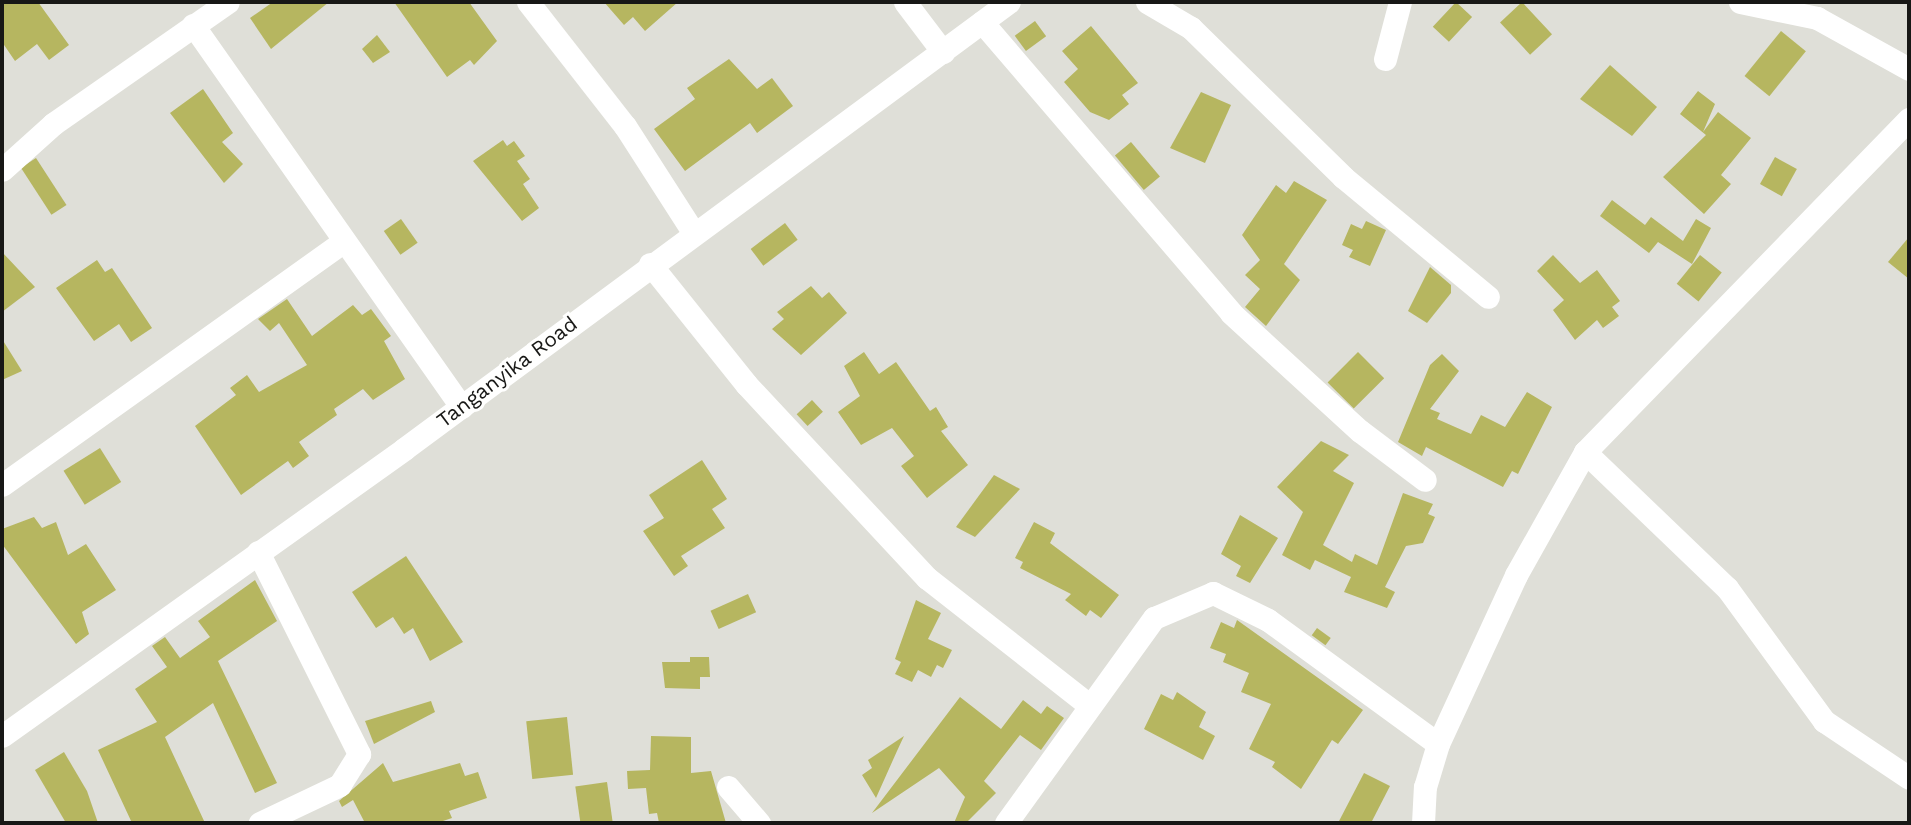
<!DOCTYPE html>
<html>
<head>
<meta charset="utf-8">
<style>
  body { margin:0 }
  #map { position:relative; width:1911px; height:825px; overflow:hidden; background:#dfdfd8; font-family:"Work Sans",sans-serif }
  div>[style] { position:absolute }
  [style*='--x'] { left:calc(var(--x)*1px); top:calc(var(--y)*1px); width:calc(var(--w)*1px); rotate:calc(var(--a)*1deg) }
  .building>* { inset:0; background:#b6b660; transform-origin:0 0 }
  .minor>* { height:23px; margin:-11.5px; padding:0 11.5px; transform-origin:11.5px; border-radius:11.5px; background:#fff }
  span { translate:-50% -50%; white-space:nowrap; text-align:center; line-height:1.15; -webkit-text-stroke:6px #fffffe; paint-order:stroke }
  .street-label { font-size:21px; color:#181816 }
  .frame { position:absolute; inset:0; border:4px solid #181816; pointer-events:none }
</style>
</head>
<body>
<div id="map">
  <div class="building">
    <i style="clip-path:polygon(2px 2px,38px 2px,69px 45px,49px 60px,37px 44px,15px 61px,2px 42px)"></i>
    <i style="clip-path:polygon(273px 2px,329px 2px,271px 49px,250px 18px)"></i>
    <i style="clip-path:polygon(394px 2px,469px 2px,497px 41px,474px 65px,470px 60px,447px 77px)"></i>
    <i style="clip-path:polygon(604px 2px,678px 2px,645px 31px,633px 17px,624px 25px)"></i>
    <i style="left:1456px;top:2px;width:22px;height:34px;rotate:43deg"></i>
    <i style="left:1522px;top:2px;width:44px;height:30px;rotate:47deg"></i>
    <i style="left:1035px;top:21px;width:19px;height:25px;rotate:54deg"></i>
    <i style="clip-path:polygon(1091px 26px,1138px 83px,1122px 95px,1129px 104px,1109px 120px,1090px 112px,1064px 82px,1078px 69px,1062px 51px)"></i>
    <i style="left:1781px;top:31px;width:32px;height:58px;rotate:39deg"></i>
    <i style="clip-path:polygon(377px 35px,390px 52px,373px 63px,362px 49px)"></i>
    <i style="clip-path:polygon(729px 59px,757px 89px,772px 78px,793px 106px,757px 133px,750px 123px,685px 171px,654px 129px,695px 99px,687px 88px)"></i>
    <i style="clip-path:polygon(1610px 65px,1657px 107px,1632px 136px,1580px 99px)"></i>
    <i style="clip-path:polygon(203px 89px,233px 133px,222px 142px,243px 164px,224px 183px,170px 113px)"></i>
    <i style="clip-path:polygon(1698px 91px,1715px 104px,1703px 132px,1718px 112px,1751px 138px,1721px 175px,1731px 184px,1704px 214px,1663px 177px,1706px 135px,1680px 114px)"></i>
    <i style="clip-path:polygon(1201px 92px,1231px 105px,1205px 163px,1170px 148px)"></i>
    <i style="clip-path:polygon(503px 140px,507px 146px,514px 141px,525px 156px,517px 161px,530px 179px,523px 184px,539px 208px,522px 221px,473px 161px)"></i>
    <i style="left:1131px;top:142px;width:45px;height:21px;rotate:50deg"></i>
    <i style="left:1775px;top:157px;width:25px;height:31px;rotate:29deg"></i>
    <i style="left:36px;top:158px;width:56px;height:18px;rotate:57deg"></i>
    <i style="clip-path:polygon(1294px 181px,1327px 200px,1284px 264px,1300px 280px,1266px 326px,1245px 307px,1260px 289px,1245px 275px,1260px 260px,1242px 235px,1276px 185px,1286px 193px)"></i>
    <i style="clip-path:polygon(1612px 200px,1645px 225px,1651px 217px,1683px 241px,1696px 219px,1711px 228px,1692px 264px,1658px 242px,1649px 253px,1600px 216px)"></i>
    <i style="left:401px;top:219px;width:29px;height:21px;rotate:55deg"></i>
    <i style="clip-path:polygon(1366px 221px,1386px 230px,1370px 266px,1349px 257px,1353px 250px,1342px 245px,1351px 224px,1362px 229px)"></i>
    <i style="left:785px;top:223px;width:21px;height:43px;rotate:53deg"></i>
    <i style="clip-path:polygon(1909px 237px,1909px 279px,1888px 262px)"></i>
    <i style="clip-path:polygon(2px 252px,35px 287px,2px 312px)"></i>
    <i style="clip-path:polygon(1553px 255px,1580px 283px,1597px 270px,1620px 301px,1612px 307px,1619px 316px,1603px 328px,1597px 320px,1575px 340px,1553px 310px,1564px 300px,1537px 271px)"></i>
    <i style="left:1700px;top:255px;width:28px;height:37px;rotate:39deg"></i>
    <i style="clip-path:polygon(97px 260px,105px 272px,112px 268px,152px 328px,131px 342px,119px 324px,94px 341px,56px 288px)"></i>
    <i style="clip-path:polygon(1430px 267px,1451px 285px,1451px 293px,1427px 323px,1408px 311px)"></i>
    <i style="clip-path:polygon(811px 286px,822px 298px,829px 292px,847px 313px,801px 355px,772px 329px,784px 319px,777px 312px)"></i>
    <i style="clip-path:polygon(287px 299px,312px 336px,353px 305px,362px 315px,371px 309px,391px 336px,384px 341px,405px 379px,373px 400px,363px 389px,334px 409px,337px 415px,299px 442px,309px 456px,293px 468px,288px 461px,241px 495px,195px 426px,236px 395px,230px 388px,247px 375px,259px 392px,307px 365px,279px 323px,270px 331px,258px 319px)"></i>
    <i style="clip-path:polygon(2px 339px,22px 371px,2px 380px)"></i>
    <i style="clip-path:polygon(864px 352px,879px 374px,896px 362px,930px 411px,936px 407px,948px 427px,941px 431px,968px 465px,927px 498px,901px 466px,914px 456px,892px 428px,861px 445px,838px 412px,860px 396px,844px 366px)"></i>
    <i style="left:1358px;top:352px;width:37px;height:43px;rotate:45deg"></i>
    <i style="clip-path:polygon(1442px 354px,1459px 371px,1430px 409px,1440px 413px,1437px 419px,1471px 434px,1481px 415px,1505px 427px,1527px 392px,1552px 407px,1518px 474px,1512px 471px,1503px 487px,1426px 447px,1422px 456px,1398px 442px,1430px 365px)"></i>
    <i style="left:812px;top:400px;width:16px;height:21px;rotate:47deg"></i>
    <i style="clip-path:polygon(1321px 441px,1349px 455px,1333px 471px,1354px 483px,1323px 545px,1352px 562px,1355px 554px,1377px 565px,1403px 493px,1433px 504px,1428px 514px,1435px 517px,1423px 543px,1406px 546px,1385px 587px,1395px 592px,1387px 608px,1344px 592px,1351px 577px,1315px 560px,1310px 570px,1282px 555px,1303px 512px,1277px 487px)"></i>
    <i style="left:100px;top:448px;width:40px;height:43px;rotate:58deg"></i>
    <i style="clip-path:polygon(702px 460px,727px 499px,712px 509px,725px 528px,681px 556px,688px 566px,674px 576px,643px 531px,664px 518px,649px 495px)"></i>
    <i style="clip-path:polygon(994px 475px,1020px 489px,975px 537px,956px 527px)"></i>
    <i style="clip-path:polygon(1240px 515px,1278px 538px,1250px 583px,1236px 576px,1241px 566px,1221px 554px)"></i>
    <i style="clip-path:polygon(34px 517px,42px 528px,56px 522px,68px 555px,86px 544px,116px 590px,82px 612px,89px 634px,76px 644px,2px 544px,2px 529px)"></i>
    <i style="clip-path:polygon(1034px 522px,1055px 533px,1050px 543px,1119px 595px,1101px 618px,1090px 610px,1086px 616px,1065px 600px,1071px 594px,1020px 568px,1023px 562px,1015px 558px)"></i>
    <i style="clip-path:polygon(406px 556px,463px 642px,430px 661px,413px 628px,404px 634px,393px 617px,376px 628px,352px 592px)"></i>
    <i style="clip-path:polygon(255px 580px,277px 621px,218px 661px,277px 783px,255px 793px,213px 703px,165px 737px,205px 823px,132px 823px,98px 750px,157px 722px,135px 689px,167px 667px,152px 646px,165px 637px,180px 658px,210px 637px,198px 621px)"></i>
    <i style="left:748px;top:594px;width:20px;height:41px;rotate:66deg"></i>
    <i style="clip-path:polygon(916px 600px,941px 613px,928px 639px,952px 650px,943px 668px,937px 665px,931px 677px,918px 670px,912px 682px,895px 674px,901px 662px,895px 659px)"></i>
    <i style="clip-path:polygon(1237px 620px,1363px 710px,1338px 744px,1332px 740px,1301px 789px,1272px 767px,1275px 762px,1249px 749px,1271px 704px,1241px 692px,1249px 673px,1223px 662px,1226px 654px,1210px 648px,1221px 622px,1234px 628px)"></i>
    <i style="left:1317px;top:628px;width:17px;height:9px;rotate:36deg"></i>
    <i style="clip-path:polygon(690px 657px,709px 657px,710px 677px,700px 677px,700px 689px,665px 688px,662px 662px,690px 662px)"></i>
    <i style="clip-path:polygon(1177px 692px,1206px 712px,1199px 727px,1215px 736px,1203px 760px,1144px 729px,1161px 694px,1173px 700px)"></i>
    <i style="clip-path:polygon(960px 697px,1001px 729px,1023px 700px,1041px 714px,1047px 706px,1064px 718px,1041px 750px,1020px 735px,984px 781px,996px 793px,966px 823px,954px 823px,965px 797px,939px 768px,872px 813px)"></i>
    <i style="clip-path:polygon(431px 701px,435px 712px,374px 744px,365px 721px)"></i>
    <i style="left:567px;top:717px;width:58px;height:41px;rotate:84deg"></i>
    <i style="clip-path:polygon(651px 736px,691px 737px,691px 773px,711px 771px,726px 823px,659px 823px,657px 813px,649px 814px,646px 788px,628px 789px,627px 771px,650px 770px)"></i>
    <i style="clip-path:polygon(904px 736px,897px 751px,876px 798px,862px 775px,872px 768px,868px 760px)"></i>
    <i style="clip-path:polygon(64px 752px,87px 791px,98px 823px,66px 823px,35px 770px)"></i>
    <i style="clip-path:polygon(383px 763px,393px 782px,460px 763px,465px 776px,478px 772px,487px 798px,449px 811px,452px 818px,437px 823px,365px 823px,353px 800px,342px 807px,339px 801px)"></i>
    <i style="clip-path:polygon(1364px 773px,1390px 786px,1371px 823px,1338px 823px)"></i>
    <i style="left:607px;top:782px;width:41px;height:32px;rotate:82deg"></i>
  </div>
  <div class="minor">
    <i style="--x:528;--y:2;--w:157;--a:52"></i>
    <i style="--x:625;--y:126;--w:126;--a:57.3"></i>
    <i style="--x:905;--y:2;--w:63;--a:52.8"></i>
    <i style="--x:1147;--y:2;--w:51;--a:30.6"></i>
    <i style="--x:1191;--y:28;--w:213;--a:44.4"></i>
    <i style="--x:1343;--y:177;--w:188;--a:39.6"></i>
    <i style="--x:1740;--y:2;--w:79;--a:11.7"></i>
    <i style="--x:1817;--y:18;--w:105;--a:29"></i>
    <i style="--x:982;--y:22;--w:383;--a:49.4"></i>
    <i style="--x:1231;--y:313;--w:175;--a:42.5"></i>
    <i style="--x:1360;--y:431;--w:81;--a:37"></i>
    <i style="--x:193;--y:25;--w:467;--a:54.9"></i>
    <i style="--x:1385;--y:59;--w:59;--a:-75.3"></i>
    <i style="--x:2;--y:170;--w:69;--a:-42"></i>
    <i style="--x:53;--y:124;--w:213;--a:-34.9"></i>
    <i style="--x:650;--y:264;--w:154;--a:51.3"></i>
    <i style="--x:746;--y:384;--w:265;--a:47"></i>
    <i style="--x:927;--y:578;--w:206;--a:38.1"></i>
    <i style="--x:1585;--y:452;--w:197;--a:43.8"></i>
    <i style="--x:1727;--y:588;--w:165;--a:53.9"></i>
    <i style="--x:1824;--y:721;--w:102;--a:33.8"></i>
    <i style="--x:2;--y:485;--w:420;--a:-35.5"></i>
    <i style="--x:258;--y:552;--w:226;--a:63.4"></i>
    <i style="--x:359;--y:754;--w:36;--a:122"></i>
    <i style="--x:340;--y:785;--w:89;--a:154.6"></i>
    <i style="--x:2;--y:736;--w:494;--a:-35.5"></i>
    <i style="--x:404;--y:449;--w:752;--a:-36.46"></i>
    <i style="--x:728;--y:787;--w:48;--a:49.3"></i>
    <i style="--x:1006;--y:823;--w:253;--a:-54.2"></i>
    <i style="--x:1154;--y:618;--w:64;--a:-23"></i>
    <i style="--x:1213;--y:593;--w:61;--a:26.1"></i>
    <i style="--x:1268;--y:620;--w:210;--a:36.1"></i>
    <i style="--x:1423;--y:823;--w:36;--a:-87"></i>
    <i style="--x:1425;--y:787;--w:45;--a:-73.2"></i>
    <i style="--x:1438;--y:744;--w:186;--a:-65.2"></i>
    <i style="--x:1516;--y:575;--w:141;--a:-60.7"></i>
    <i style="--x:1585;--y:452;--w:465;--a:-45.8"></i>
  </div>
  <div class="street-label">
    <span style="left:507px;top:372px;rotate:-37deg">Tanganyika Road</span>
  </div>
  <div class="frame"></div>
</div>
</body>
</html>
